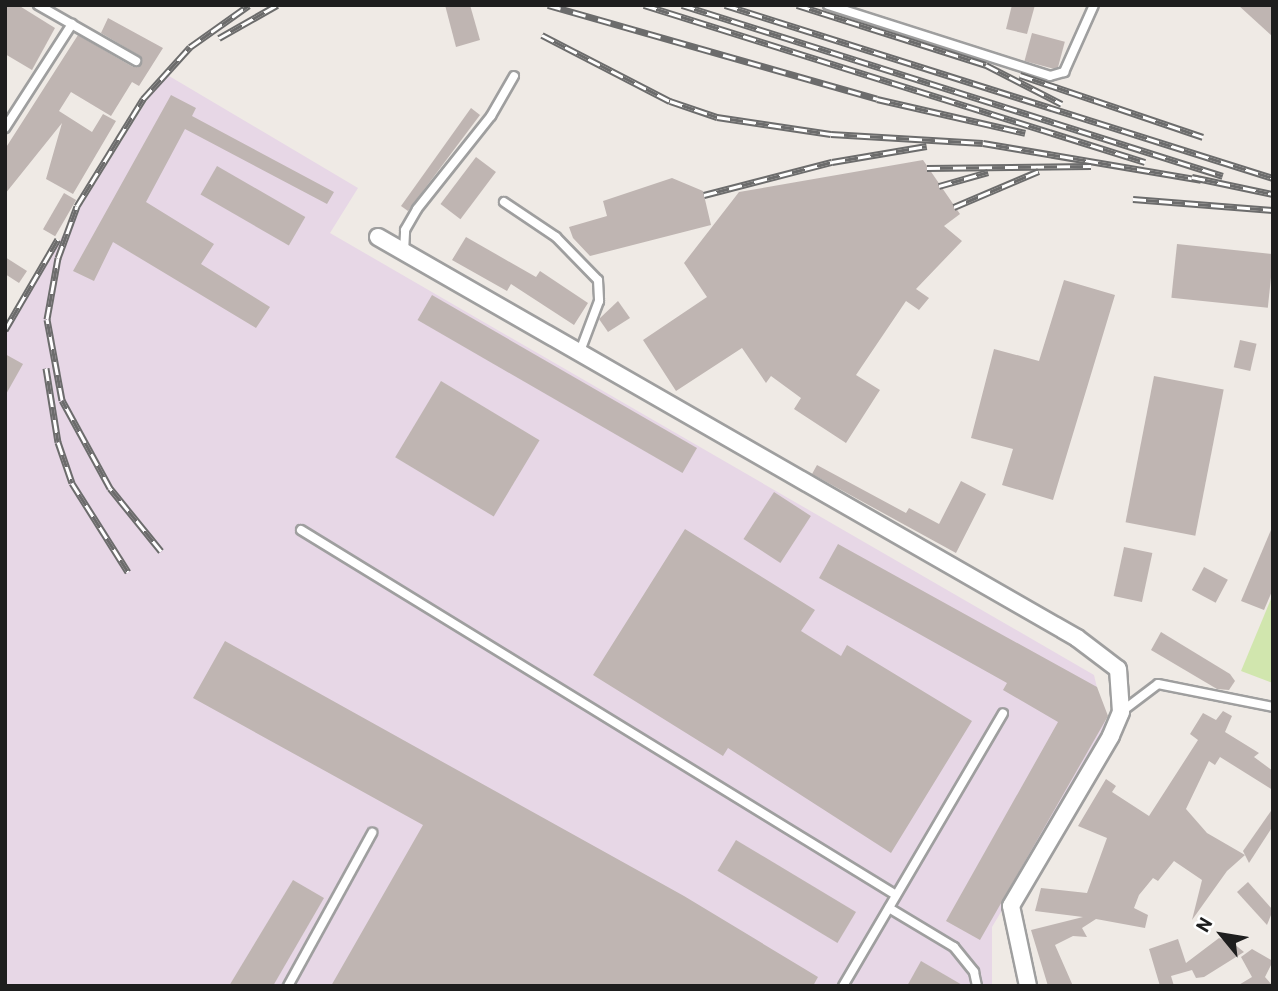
<!DOCTYPE html>
<html>
<head>
<meta charset="utf-8">
<style>
  body { margin:0 }
  #map { position:relative; width:1278px; height:991px; overflow:hidden; background:#efeae5; font-family:Barlow,sans-serif }
  div>[style] { position:absolute }
  [style*='--x'] { left:calc(var(--x)*1px); top:calc(var(--y)*1px); width:calc(var(--w)*1px); rotate:calc(var(--a)*1deg) }
  .industrial>* { inset:0; background:#e7d7e6 }
  .grass>* { inset:0; background:#d1e6ae }
  .building>* { inset:0; background:#bfb5b2; transform-origin:0 0 }
  .roads { filter:drop-shadow(2px 0 #9f9f9f) drop-shadow(-2px 0 #9f9f9f) drop-shadow(0 2px #9f9f9f) drop-shadow(0 -2px #9f9f9f) }
  .service>* { height:8px; margin:-4px; padding:0 4px; transform-origin:4px; border-radius:4px; background:#fff }
  .minor>* { height:16px; margin:-8px; padding:0 8px; transform-origin:8px; border-radius:8px; background:#fff }
  .rail>* { height:7px; margin-top:-3.5px; transform-origin:0; background:repeating-linear-gradient(90deg,#fff 0 13px,#6c6c6c 0 26px); box-sizing:border-box; border-block:2px solid #6c6c6c }
  span { translate:-50% -50%; white-space:nowrap; text-align:center; line-height:1.15; -webkit-text-stroke:7px #fff; paint-order:stroke }
  .frame { position:absolute; inset:0; border:7px solid #1e1e1e; pointer-events:none }
  .north { position:absolute; left:1187px; top:900px; width:70px; height:70px; -webkit-text-stroke:5px #fff; paint-order:stroke; rotate:300deg; font-size:19px; font-weight:700; line-height:28px; text-align:center; color:#1e1e1e }
  .north::after { content:''; display:block; margin:auto; width:24px; height:32px; background:#1e1e1e; clip-path:polygon(50% 0,100% 100%,50% 72%,0 100%) }
</style>
</head>
<body>
<div id="map">
  <div class="industrial">
    <i style="clip-path:polygon(164px 73px,358px 188px,330px 233px,1094px 675px,1108px 734px,992px 927px,992px 986px,5px 986px,5px 328px)"></i>
  </div>
  <div class="grass">
    <i style="clip-path:polygon(1273px 594px,1273px 683px,1241px 671px)"></i>
  </div>
  <div class="building">
    <i style="clip-path:polygon(5px 5px,18px 5px,55px 28px,32px 70px,5px 54px)"></i>
    <i style="clip-path:polygon(445px 5px,470px 5px,480px 40px,456px 47px)"></i>
    <i style="clip-path:polygon(1012px 5px,1035px 5px,1027px 34px,1006px 29px)"></i>
    <i style="clip-path:polygon(1238px 5px,1273px 5px,1273px 37px)"></i>
    <i style="clip-path:polygon(108px 18px,163px 48px,139px 86px,132px 82px,111px 116px,71px 92px,59px 111px,92px 132px,103px 114px,116px 121px,73px 194px,46px 179px,62px 123px,5px 194px,5px 149px,78px 35px,133px 67px,141px 65px,140px 56px,101px 33px)"></i>
    <i style="left:1032px;top:33px;width:34px;height:29px;rotate:15deg"></i>
    <i style="clip-path:polygon(171px 95px,196px 108px,192px 116px,334px 192px,327px 204px,185px 129px,146px 202px,214px 244px,201px 264px,270px 307px,256px 328px,113px 242px,94px 281px,73px 271px)"></i>
    <i style="clip-path:polygon(471px 108px,480px 115px,408px 211px,401px 206px)"></i>
    <i style="left:476px;top:157px;width:25px;height:59px;rotate:37deg"></i>
    <i style="clip-path:polygon(923px 160px,960px 214px,944px 226px,962px 241px,916px 289px,929px 298px,919px 310px,906px 301px,856px 375px,880px 390px,846px 443px,794px 409px,801px 398px,771px 376px,766px 383px,742px 348px,676px 391px,643px 340px,707px 297px,684px 263px,739px 192px)"></i>
    <i style="left:217px;top:166px;width:102px;height:33px;rotate:30deg"></i>
    <i style="clip-path:polygon(672px 178px,703px 191px,711px 225px,590px 256px,573px 238px,569px 227px,607px 216px,603px 201px)"></i>
    <i style="left:64px;top:193px;width:14px;height:42px;rotate:30deg"></i>
    <i style="clip-path:polygon(466px 237px,536px 277px,540px 271px,588px 303px,574px 325px,511px 284px,507px 291px,452px 260px)"></i>
    <i style="left:1177px;top:244px;width:97px;height:54px;rotate:6deg"></i>
    <i style="clip-path:polygon(5px 257px,27px 271px,19px 283px,5px 274px)"></i>
    <i style="clip-path:polygon(1064px 280px,1115px 295px,1053px 500px,1002px 485px,1013px 449px,971px 438px,994px 349px,1039px 361px)"></i>
    <i style="left:432px;top:295px;width:306px;height:29px;rotate:30deg"></i>
    <i style="clip-path:polygon(618px 301px,630px 318px,608px 332px,599px 319px)"></i>
    <i style="left:1240px;top:340px;width:17px;height:28px;rotate:13deg"></i>
    <i style="clip-path:polygon(5px 354px,23px 364px,5px 396px)"></i>
    <i style="left:1154px;top:376px;width:71px;height:149px;rotate:11deg"></i>
    <i style="left:441px;top:381px;width:115px;height:89px;rotate:31deg"></i>
    <i style="clip-path:polygon(817px 465px,906px 513px,909px 508px,939px 524px,961px 481px,986px 494px,956px 553px,812px 474px)"></i>
    <i style="left:774px;top:492px;width:44px;height:56px;rotate:33deg"></i>
    <i style="clip-path:polygon(1273px 525px,1273px 589px,1264px 610px,1241px 601px)"></i>
    <i style="clip-path:polygon(685px 529px,815px 610px,801px 631px,841px 656px,847px 645px,972px 721px,891px 853px,728px 748px,723px 756px,593px 675px)"></i>
    <i style="clip-path:polygon(838px 544px,1097px 687px,1108px 716px,980px 940px,946px 921px,1058px 722px,1003px 690px,1007px 683px,819px 578px)"></i>
    <i style="left:1124px;top:547px;width:29px;height:50px;rotate:12deg"></i>
    <i style="left:1204px;top:567px;width:27px;height:26px;rotate:28deg"></i>
    <i style="clip-path:polygon(1161px 632px,1230px 674px,1235px 681px,1229px 690px,1217px 689px,1151px 650px)"></i>
    <i style="clip-path:polygon(225px 641px,684px 896px,818px 977px,813px 986px,331px 986px,423px 825px,193px 698px)"></i>
    <i style="clip-path:polygon(1223px 711px,1232px 716px,1225px 732px,1259px 753px,1254px 757px,1273px 771px,1273px 790px,1220px 757px,1215px 765px,1209px 761px,1186px 809px,1207px 833px,1245px 855px,1227px 871px,1192px 920px,1202px 880px,1174px 861px,1158px 881px,1153px 878px,1139px 895px,1134px 908px,1148px 915px,1145px 928px,1096px 919px,1082px 928px,1087px 937px,1073px 936px,1055px 945px,1073px 986px,1048px 986px,1031px 930px,1083px 917px,1035px 911px,1041px 888px,1087px 893px,1107px 838px,1078px 826px,1106px 779px,1116px 786px,1112px 792px,1149px 816px,1198px 740px,1190px 734px,1203px 713px,1216px 720px)"></i>
    <i style="clip-path:polygon(1273px 808px,1273px 826px,1249px 863px,1243px 851px)"></i>
    <i style="left:736px;top:840px;width:140px;height:36px;rotate:31deg"></i>
    <i style="clip-path:polygon(293px 880px,324px 898px,273px 986px,229px 986px)"></i>
    <i style="clip-path:polygon(1248px 882px,1273px 910px,1267px 925px,1237px 892px)"></i>
    <i style="clip-path:polygon(1223px 935px,1244px 952px,1204px 977px,1196px 978px,1192px 970px,1171px 976px,1174px 986px,1160px 986px,1149px 949px,1178px 939px,1186px 963px,1219px 938px,1226px 941px)"></i>
    <i style="clip-path:polygon(1252px 949px,1273px 961px,1265px 977px,1273px 986px,1237px 986px,1252px 977px,1241px 957px)"></i>
    <i style="clip-path:polygon(921px 961px,964px 986px,907px 986px)"></i>
  </div>
  <div class="roads">
    <div class="service">
      <i style="--x:38;--y:5;--w:113;--a:29.7"></i>
      <i style="--x:828;--y:5;--w:233;--a:17.7"></i>
      <i style="--x:1050;--y:76;--w:15;--a:-16"></i>
      <i style="--x:1064;--y:72;--w:73;--a:-65.9"></i>
      <i style="--x:5;--y:128;--w:124;--a:-57.2"></i>
      <i style="--x:504;--y:202;--w:63;--a:33.9"></i>
      <i style="--x:556;--y:237;--w:60;--a:45.7"></i>
      <i style="--x:598;--y:280;--w:21;--a:87"></i>
      <i style="--x:599;--y:301;--w:57;--a:110.7"></i>
      <i style="--x:404;--y:252;--w:22;--a:-87"></i>
      <i style="--x:405;--y:230;--w:24;--a:-60"></i>
      <i style="--x:417;--y:209;--w:119;--a:-51.5"></i>
      <i style="--x:491;--y:116;--w:46;--a:-60.1"></i>
      <i style="--x:301;--y:530;--w:698;--a:31.53"></i>
      <i style="--x:1121;--y:712;--w:46;--a:-37.1"></i>
      <i style="--x:1158;--y:684;--w:117;--a:11.3"></i>
      <i style="--x:889;--y:908;--w:76;--a:31"></i>
      <i style="--x:954;--y:947;--w:32;--a:51"></i>
      <i style="--x:974;--y:972;--w:14;--a:78"></i>
      <i style="--x:288;--y:986;--w:175;--a:-61.2"></i>
      <i style="--x:843;--y:986;--w:316;--a:-59.6"></i>
    </div>
    <div class="minor">
      <i style="--x:378;--y:237;--w:806;--a:29.84"></i>
      <i style="--x:1077;--y:638;--w:51;--a:37.1"></i>
      <i style="--x:1118;--y:669;--w:43;--a:86"></i>
      <i style="--x:1121;--y:712;--w:26;--a:113"></i>
      <i style="--x:1111;--y:736;--w:197;--a:120.5"></i>
      <i style="--x:1011;--y:906;--w:82;--a:78"></i>
    </div>
  </div>
  <div class="rail">
    <i style="--x:548;--y:5;--w:342;--a:15.9"></i>
    <i style="--x:877;--y:99;--w:152;--a:12.9"></i>
    <i style="--x:644;--y:5;--w:525;--a:17.4"></i>
    <i style="--x:682;--y:5;--w:567;--a:17.54"></i>
    <i style="--x:725;--y:5;--w:575;--a:17.52"></i>
    <i style="--x:797;--y:5;--w:198;--a:17.6"></i>
    <i style="--x:986;--y:65;--w:85;--a:27.2"></i>
    <i style="--x:542;--y:35;--w:144;--a:27.3"></i>
    <i style="--x:670;--y:101;--w:50;--a:18.8"></i>
    <i style="--x:717;--y:117;--w:115;--a:8.5"></i>
    <i style="--x:831;--y:134;--w:152;--a:3.4"></i>
    <i style="--x:983;--y:143;--w:221;--a:9.6"></i>
    <i style="--x:219;--y:38;--w:67;--a:-29.6"></i>
    <i style="--x:1020;--y:75;--w:193;--a:18.7"></i>
    <i style="--x:927;--y:168;--w:164;--a:-0.7"></i>
    <i style="--x:1192;--y:177;--w:83;--a:11.9"></i>
    <i style="--x:939;--y:186;--w:51;--a:-15.9"></i>
    <i style="--x:704;--y:195;--w:132;--a:-14.5"></i>
    <i style="--x:832;--y:162;--w:96;--a:-9.6"></i>
    <i style="--x:1133;--y:199;--w:140;--a:4.5"></i>
    <i style="--x:954;--y:207;--w:92;--a:-23"></i>
    <i style="--x:5;--y:330;--w:105;--a:-59.8"></i>
    <i style="--x:46;--y:368;--w:75;--a:80.8"></i>
    <i style="--x:58;--y:442;--w:43;--a:71.1"></i>
    <i style="--x:72;--y:483;--w:105;--a:57.8"></i>
    <i style="--x:161;--y:551;--w:81;--a:-129"></i>
    <i style="--x:110;--y:488;--w:100;--a:-118.6"></i>
    <i style="--x:62;--y:400;--w:82;--a:-100.5"></i>
    <i style="--x:47;--y:319;--w:62;--a:-79.8"></i>
    <i style="--x:58;--y:258;--w:55;--a:-69.9"></i>
    <i style="--x:77;--y:206;--w:126;--a:-58.3"></i>
    <i style="--x:143;--y:99;--w:70;--a:-47.9"></i>
    <i style="--x:190;--y:47;--w:72;--a:-35.4"></i>
  </div>
  <div class="frame"></div>
  <div class="north">N</div>
</div>
</body>
</html>
